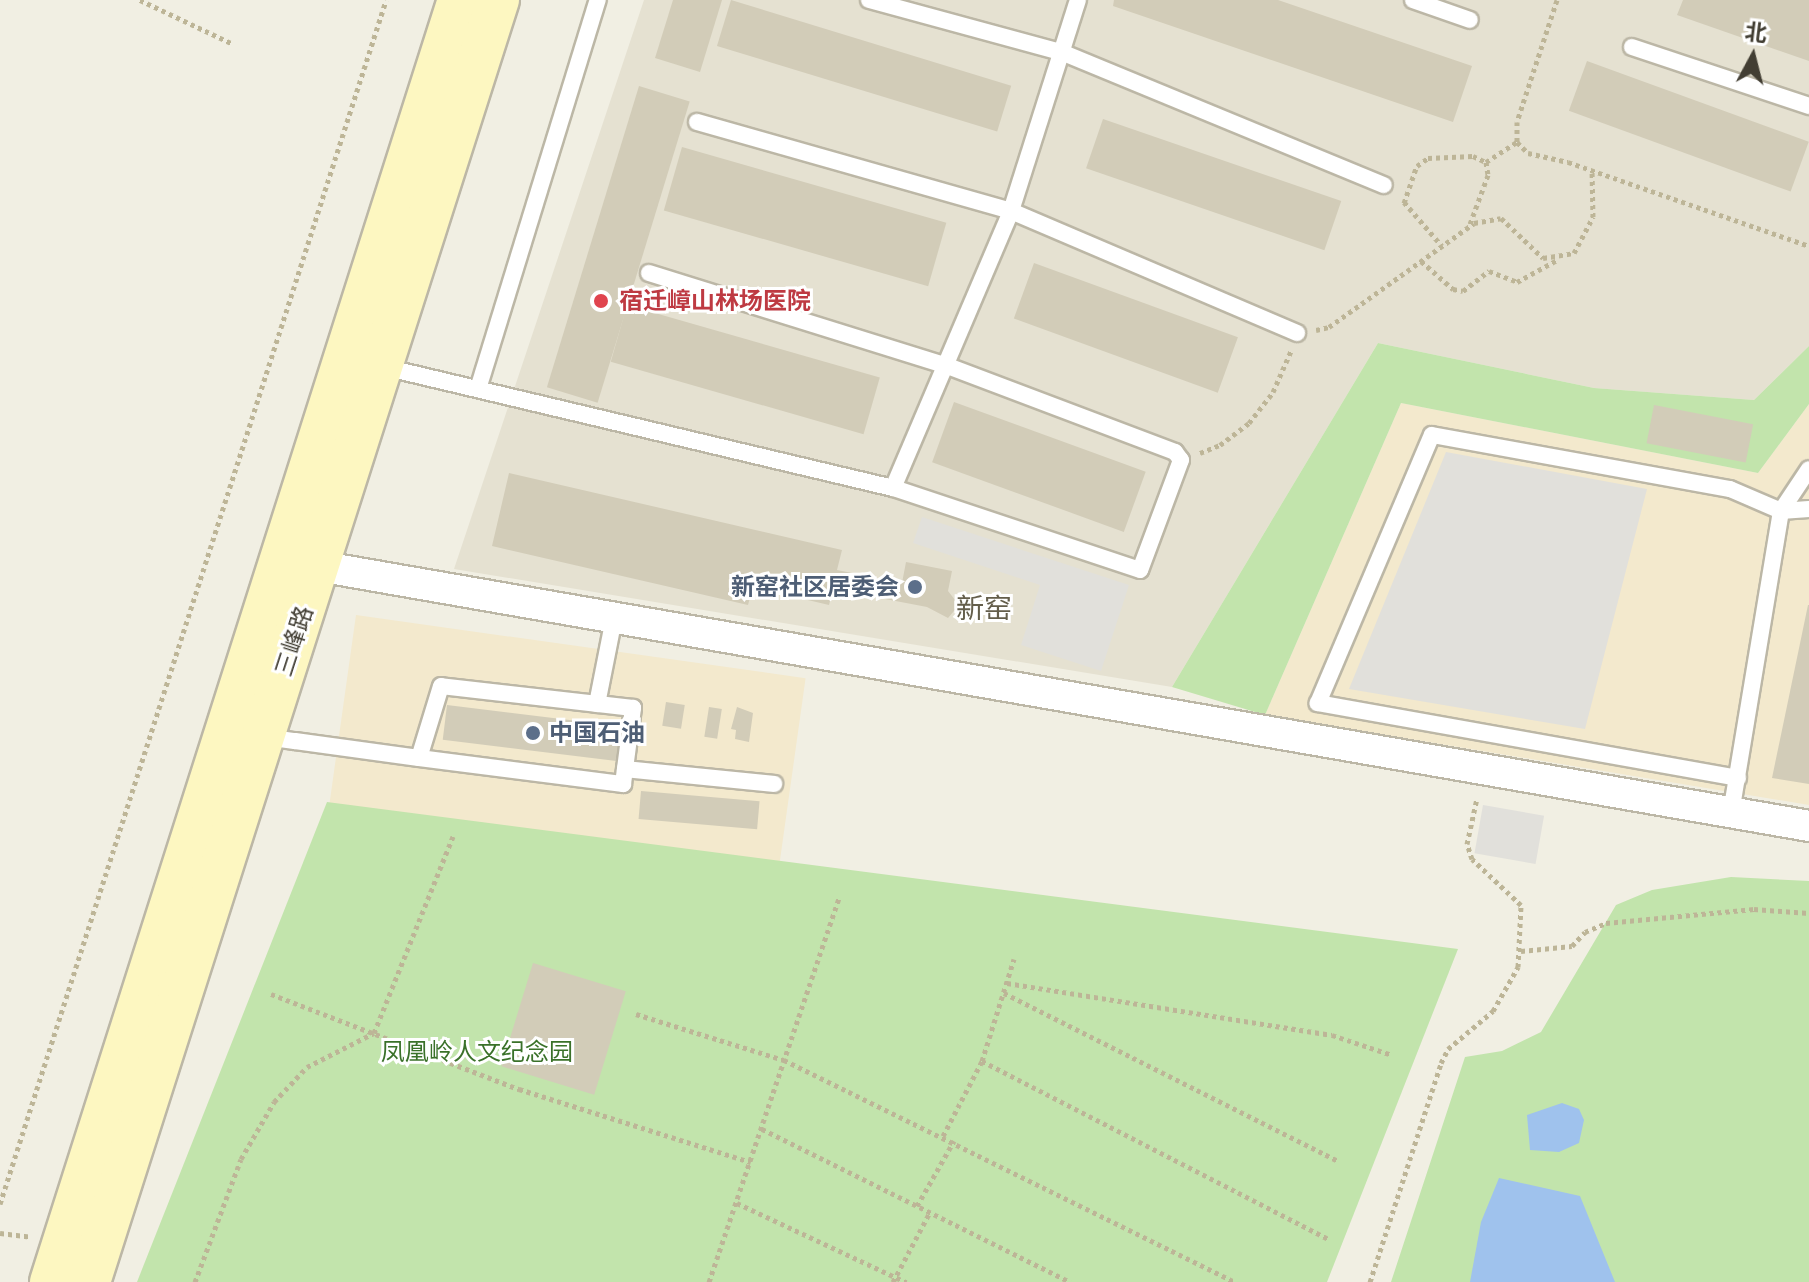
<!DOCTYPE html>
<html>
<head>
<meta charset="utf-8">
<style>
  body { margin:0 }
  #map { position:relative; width:1809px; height:1282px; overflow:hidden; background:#f1efe3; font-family:"Archivo Narrow","Noto Sans SC",sans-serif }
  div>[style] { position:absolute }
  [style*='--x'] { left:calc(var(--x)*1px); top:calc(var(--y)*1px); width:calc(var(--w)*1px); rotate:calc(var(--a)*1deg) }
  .residential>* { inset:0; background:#e5e1d1 }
  .commercial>* { inset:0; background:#f3e9cd; transform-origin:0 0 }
  .green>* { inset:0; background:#c2e4ac }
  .parking>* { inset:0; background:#e1e0db; transform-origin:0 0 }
  .water>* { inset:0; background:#9fc2ed }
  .building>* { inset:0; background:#d2ccb8; transform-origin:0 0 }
  .path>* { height:5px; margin-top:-2.5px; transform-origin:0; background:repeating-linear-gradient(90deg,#bdb597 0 4px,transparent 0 8px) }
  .roads { filter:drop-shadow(2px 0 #bcb7a6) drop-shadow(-2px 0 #bcb7a6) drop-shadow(0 2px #bcb7a6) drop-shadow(0 -2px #bcb7a6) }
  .lane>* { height:16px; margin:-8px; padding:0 8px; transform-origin:8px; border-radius:8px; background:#fff }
  .street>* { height:30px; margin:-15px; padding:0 15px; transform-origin:15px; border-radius:15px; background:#fff }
  .secondary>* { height:42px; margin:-21px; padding:0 21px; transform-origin:21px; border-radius:21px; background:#fdf7c1 }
  .dots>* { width:22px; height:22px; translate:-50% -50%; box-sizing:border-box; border:4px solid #fff; border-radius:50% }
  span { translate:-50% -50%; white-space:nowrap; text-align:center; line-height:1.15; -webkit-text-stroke:6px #fff; paint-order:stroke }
  .health-label { font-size:24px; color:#be3a42; font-weight:700 }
  .left { translate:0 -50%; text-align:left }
  .service-label { font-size:24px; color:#4e5e75; font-weight:700 }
  .right { translate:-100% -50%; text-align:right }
  .street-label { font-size:24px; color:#423e33 }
  .park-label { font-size:24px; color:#3a7129 }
  .quarter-label { font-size:28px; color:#645e4b }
  .north { position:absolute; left:1713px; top:16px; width:80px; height:80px; -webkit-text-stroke:6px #fff; paint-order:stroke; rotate:7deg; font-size:22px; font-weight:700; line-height:32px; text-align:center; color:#423e33 }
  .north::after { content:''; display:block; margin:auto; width:28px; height:36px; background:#423e33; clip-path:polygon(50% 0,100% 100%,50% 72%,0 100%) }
</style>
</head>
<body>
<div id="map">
  <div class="residential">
    <i style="clip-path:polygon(644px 0,1809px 0,1809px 346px,1754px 400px,1594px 388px,1378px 343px,1172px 687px,454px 569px)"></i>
  </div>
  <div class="commercial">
    <i style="clip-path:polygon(1401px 403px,1758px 473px,1809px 404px,1809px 805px,1265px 715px)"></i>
    <i style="left:356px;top:615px;width:454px;height:191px;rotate:8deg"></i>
  </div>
  <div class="green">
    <i style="clip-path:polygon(1378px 343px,1594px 388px,1754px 400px,1809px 346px,1809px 404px,1758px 473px,1401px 403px,1265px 715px,1172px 687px)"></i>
    <i style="clip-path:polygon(327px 802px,1458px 949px,1327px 1282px,137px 1282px)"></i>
    <i style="clip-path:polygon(1731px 877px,1809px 881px,1809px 1282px,1391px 1282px,1465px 1057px,1502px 1051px,1541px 1032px,1616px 905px,1652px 890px)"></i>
  </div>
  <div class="parking">
    <i style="clip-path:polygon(1446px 452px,1647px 489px,1585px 729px,1349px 689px)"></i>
    <i style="clip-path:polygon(922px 517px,1129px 585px,1101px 671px,1021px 645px,1040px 585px,913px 543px)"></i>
    <i style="left:1483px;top:805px;width:62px;height:49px;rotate:10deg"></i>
  </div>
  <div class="water">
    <i style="clip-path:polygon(1562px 1103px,1579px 1109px,1584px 1120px,1579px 1143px,1559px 1152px,1530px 1150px,1527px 1115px)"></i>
    <i style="clip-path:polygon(1499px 1178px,1580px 1196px,1615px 1282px,1470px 1282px,1481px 1222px)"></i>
  </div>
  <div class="building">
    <i style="clip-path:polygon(673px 0,722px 0,700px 72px,655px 58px)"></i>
    <i style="left:731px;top:0;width:293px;height:48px;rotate:17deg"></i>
    <i style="clip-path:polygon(1114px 0,1278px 0,1472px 66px,1453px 122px,1113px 6px)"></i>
    <i style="clip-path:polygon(1683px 0,1809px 0,1809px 61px,1677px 15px)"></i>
    <i style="left:1587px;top:61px;width:236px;height:53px;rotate:20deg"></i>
    <i style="left:639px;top:86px;width:53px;height:315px;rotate:17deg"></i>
    <i style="left:1103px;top:119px;width:252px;height:52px;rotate:19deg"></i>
    <i style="left:682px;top:147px;width:275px;height:66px;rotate:16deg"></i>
    <i style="left:1034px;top:263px;width:217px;height:59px;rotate:20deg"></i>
    <i style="left:627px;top:305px;width:263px;height:59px;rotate:16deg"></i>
    <i style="left:954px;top:402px;width:204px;height:64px;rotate:20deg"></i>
    <i style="left:1654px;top:405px;width:101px;height:39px;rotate:11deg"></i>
    <i style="clip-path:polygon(509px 473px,842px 550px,837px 570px,902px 583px,906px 562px,952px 571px,948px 591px,959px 605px,948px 618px,927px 607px,833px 589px,829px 605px,753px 587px,748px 605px,492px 546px)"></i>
    <i style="clip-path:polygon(1808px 605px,1809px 605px,1809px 784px,1772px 778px)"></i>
    <i style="left:666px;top:702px;width:19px;height:24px;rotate:9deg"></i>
    <i style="left:447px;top:705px;width:177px;height:35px;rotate:7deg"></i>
    <i style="left:709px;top:707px;width:13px;height:30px;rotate:9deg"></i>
    <i style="clip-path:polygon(737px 707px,753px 713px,749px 742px,735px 739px,736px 730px,731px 729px)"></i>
    <i style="left:641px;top:791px;width:119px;height:28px;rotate:5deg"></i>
    <i style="left:533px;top:963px;width:97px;height:108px;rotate:17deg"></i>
  </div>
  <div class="path">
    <i style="--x:140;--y:0;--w:103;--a:25.3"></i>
    <i style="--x:1557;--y:0;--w:128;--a:108.2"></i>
    <i style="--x:1517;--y:122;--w:20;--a:90"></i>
    <i style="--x:1517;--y:142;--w:16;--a:45"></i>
    <i style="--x:1528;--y:153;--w:41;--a:12.7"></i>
    <i style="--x:1568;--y:162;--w:255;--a:19.2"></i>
    <i style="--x:1486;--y:162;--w:37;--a:-33"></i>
    <i style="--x:1404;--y:202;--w:58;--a:49.2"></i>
    <i style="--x:1404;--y:203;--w:39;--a:-71"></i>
    <i style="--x:1417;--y:166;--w:14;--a:-36"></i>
    <i style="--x:1428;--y:158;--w:45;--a:-2.5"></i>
    <i style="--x:1473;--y:156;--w:14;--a:25"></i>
    <i style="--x:1486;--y:162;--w:13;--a:81"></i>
    <i style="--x:1488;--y:175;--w:52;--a:110.2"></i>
    <i style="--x:1421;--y:261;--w:43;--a:41.2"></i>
    <i style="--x:1453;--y:289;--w:10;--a:11"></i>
    <i style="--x:1463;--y:291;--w:33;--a:-38"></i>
    <i style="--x:1489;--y:271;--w:30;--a:21"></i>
    <i style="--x:1517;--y:282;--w:46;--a:-28.8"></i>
    <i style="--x:1316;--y:330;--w:13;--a:-13"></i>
    <i style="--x:1329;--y:327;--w:178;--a:-35.6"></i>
    <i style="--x:1474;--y:223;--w:27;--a:-10"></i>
    <i style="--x:1501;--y:218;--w:58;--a:43.6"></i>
    <i style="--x:1543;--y:258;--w:31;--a:-9"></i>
    <i style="--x:1574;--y:253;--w:41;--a:-62.2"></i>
    <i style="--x:1593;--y:217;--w:47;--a:-91.2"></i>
    <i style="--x:1200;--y:453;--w:22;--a:-22"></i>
    <i style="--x:1220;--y:445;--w:36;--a:-37"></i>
    <i style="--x:1249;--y:423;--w:39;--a:-52"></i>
    <i style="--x:1273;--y:392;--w:45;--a:-66.3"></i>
    <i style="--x:1521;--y:951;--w:51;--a:-5.6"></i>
    <i style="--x:1572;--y:946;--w:19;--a:-47"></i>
    <i style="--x:1585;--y:932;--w:23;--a:-23"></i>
    <i style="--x:1606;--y:923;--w:149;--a:-5.4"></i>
    <i style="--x:1754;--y:909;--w:55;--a:4.2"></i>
    <i style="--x:1007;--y:983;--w:329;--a:9.1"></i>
    <i style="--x:1332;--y:1035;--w:63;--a:18.4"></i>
    <i style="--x:1004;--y:993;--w:374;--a:26.7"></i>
    <i style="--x:271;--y:994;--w:266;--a:21"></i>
    <i style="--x:519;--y:1089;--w:243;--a:17.5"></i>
    <i style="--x:636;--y:1014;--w:155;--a:17.3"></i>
    <i style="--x:784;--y:1060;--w:503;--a:26.21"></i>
    <i style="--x:982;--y:1061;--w:390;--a:27.2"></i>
    <i style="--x:762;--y:1129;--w:344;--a:26.4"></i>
    <i style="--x:943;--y:1136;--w:85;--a:-62.5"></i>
    <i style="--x:982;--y:1061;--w:107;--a:-72.6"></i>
    <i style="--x:737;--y:1203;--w:187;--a:25.1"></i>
    <i style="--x:0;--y:1204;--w:1264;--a:-72.22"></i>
    <i style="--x:917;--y:1206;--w:75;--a:-60.4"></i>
    <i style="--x:0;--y:1233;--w:31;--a:7"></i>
    <i style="--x:195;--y:1282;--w:131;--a:-69.5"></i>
    <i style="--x:241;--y:1159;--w:66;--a:-59.9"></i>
    <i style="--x:274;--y:1102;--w:48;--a:-46.7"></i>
    <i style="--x:307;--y:1067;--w:75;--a:-26.9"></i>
    <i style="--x:374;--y:1033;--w:212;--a:-68.1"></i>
    <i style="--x:709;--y:1282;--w:406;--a:-71.3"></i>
    <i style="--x:893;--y:1282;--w:79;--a:-62.1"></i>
    <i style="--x:1370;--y:1282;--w:230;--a:-72"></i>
    <i style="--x:1441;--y:1063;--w:16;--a:-63"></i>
    <i style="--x:1448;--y:1049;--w:59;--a:-40.2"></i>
    <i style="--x:1493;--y:1011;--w:51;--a:-60.4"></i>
    <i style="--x:1518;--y:967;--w:62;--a:-87.2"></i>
    <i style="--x:1521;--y:905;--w:67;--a:-136.8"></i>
    <i style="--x:1472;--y:859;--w:16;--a:-108"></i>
    <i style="--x:1467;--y:844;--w:47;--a:-77.7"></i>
  </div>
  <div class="roads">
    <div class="lane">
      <i style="--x:869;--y:0;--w:199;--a:15.2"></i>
      <i style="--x:1061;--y:52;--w:349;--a:22.4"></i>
      <i style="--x:1413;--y:0;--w:60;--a:19.3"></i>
      <i style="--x:1632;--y:47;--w:187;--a:18.4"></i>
      <i style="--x:697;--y:122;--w:326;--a:15.8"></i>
      <i style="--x:1011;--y:211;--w:311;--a:23.1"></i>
      <i style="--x:649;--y:273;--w:310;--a:17.3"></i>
      <i style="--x:945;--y:365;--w:246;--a:20.7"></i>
      <i style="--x:1175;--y:452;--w:10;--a:53"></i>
      <i style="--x:1181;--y:460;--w:117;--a:110.4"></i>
      <i style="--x:1140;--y:570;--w:260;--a:-161.6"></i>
      <i style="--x:384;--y:367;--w:523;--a:13.37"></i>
      <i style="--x:893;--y:488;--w:301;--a:-66.9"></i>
      <i style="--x:1011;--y:211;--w:221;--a:-72.4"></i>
      <i style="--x:478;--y:389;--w:407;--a:-72.9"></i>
      <i style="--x:597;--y:704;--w:88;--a:-78.8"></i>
      <i style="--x:265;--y:737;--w:30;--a:8"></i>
      <i style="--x:295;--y:741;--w:125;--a:7.8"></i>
      <i style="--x:419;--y:758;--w:206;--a:7.3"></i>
      <i style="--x:623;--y:784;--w:77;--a:-82.5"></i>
      <i style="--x:633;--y:708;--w:193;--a:-173.5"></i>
      <i style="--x:441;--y:686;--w:75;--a:107"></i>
      <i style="--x:625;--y:769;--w:150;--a:5.7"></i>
      <i style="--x:1738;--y:778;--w:427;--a:-169.9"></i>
      <i style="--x:1318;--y:703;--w:291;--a:-67"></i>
      <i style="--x:1432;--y:435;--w:303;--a:10.3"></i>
      <i style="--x:1730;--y:489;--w:56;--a:23.3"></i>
      <i style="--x:1781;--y:511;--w:28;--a:-4"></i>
      <i style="--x:1731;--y:813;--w:306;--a:-80.6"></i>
      <i style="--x:1781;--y:511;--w:50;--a:-56.3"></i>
    </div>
    <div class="street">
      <i style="--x:318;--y:566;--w:1513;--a:9.89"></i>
    </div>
    <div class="secondary">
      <i style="--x:51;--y:1282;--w:1345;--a:-72.35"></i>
      <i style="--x:89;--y:1282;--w:1346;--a:-72.31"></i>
    </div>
  </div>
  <div class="dots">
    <i style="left:601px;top:301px;background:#e0444e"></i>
    <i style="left:915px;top:587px;background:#5c6f8a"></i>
    <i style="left:533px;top:733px;background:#5c6f8a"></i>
  </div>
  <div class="health-label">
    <span class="left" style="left:619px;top:301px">宿迁嶂山林场医院</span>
  </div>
  <div class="service-label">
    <span class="right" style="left:899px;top:587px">新窑社区居委会</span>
    <span class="left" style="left:549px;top:733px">中国石油</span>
  </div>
  <div class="street-label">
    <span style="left:294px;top:641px;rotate:-72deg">三峰路</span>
  </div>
  <div class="park-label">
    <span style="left:477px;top:1052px">凤凰岭人文纪念园</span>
  </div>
  <div class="quarter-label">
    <span style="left:984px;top:608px">新窑</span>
  </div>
  <div class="north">北</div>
</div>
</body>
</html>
